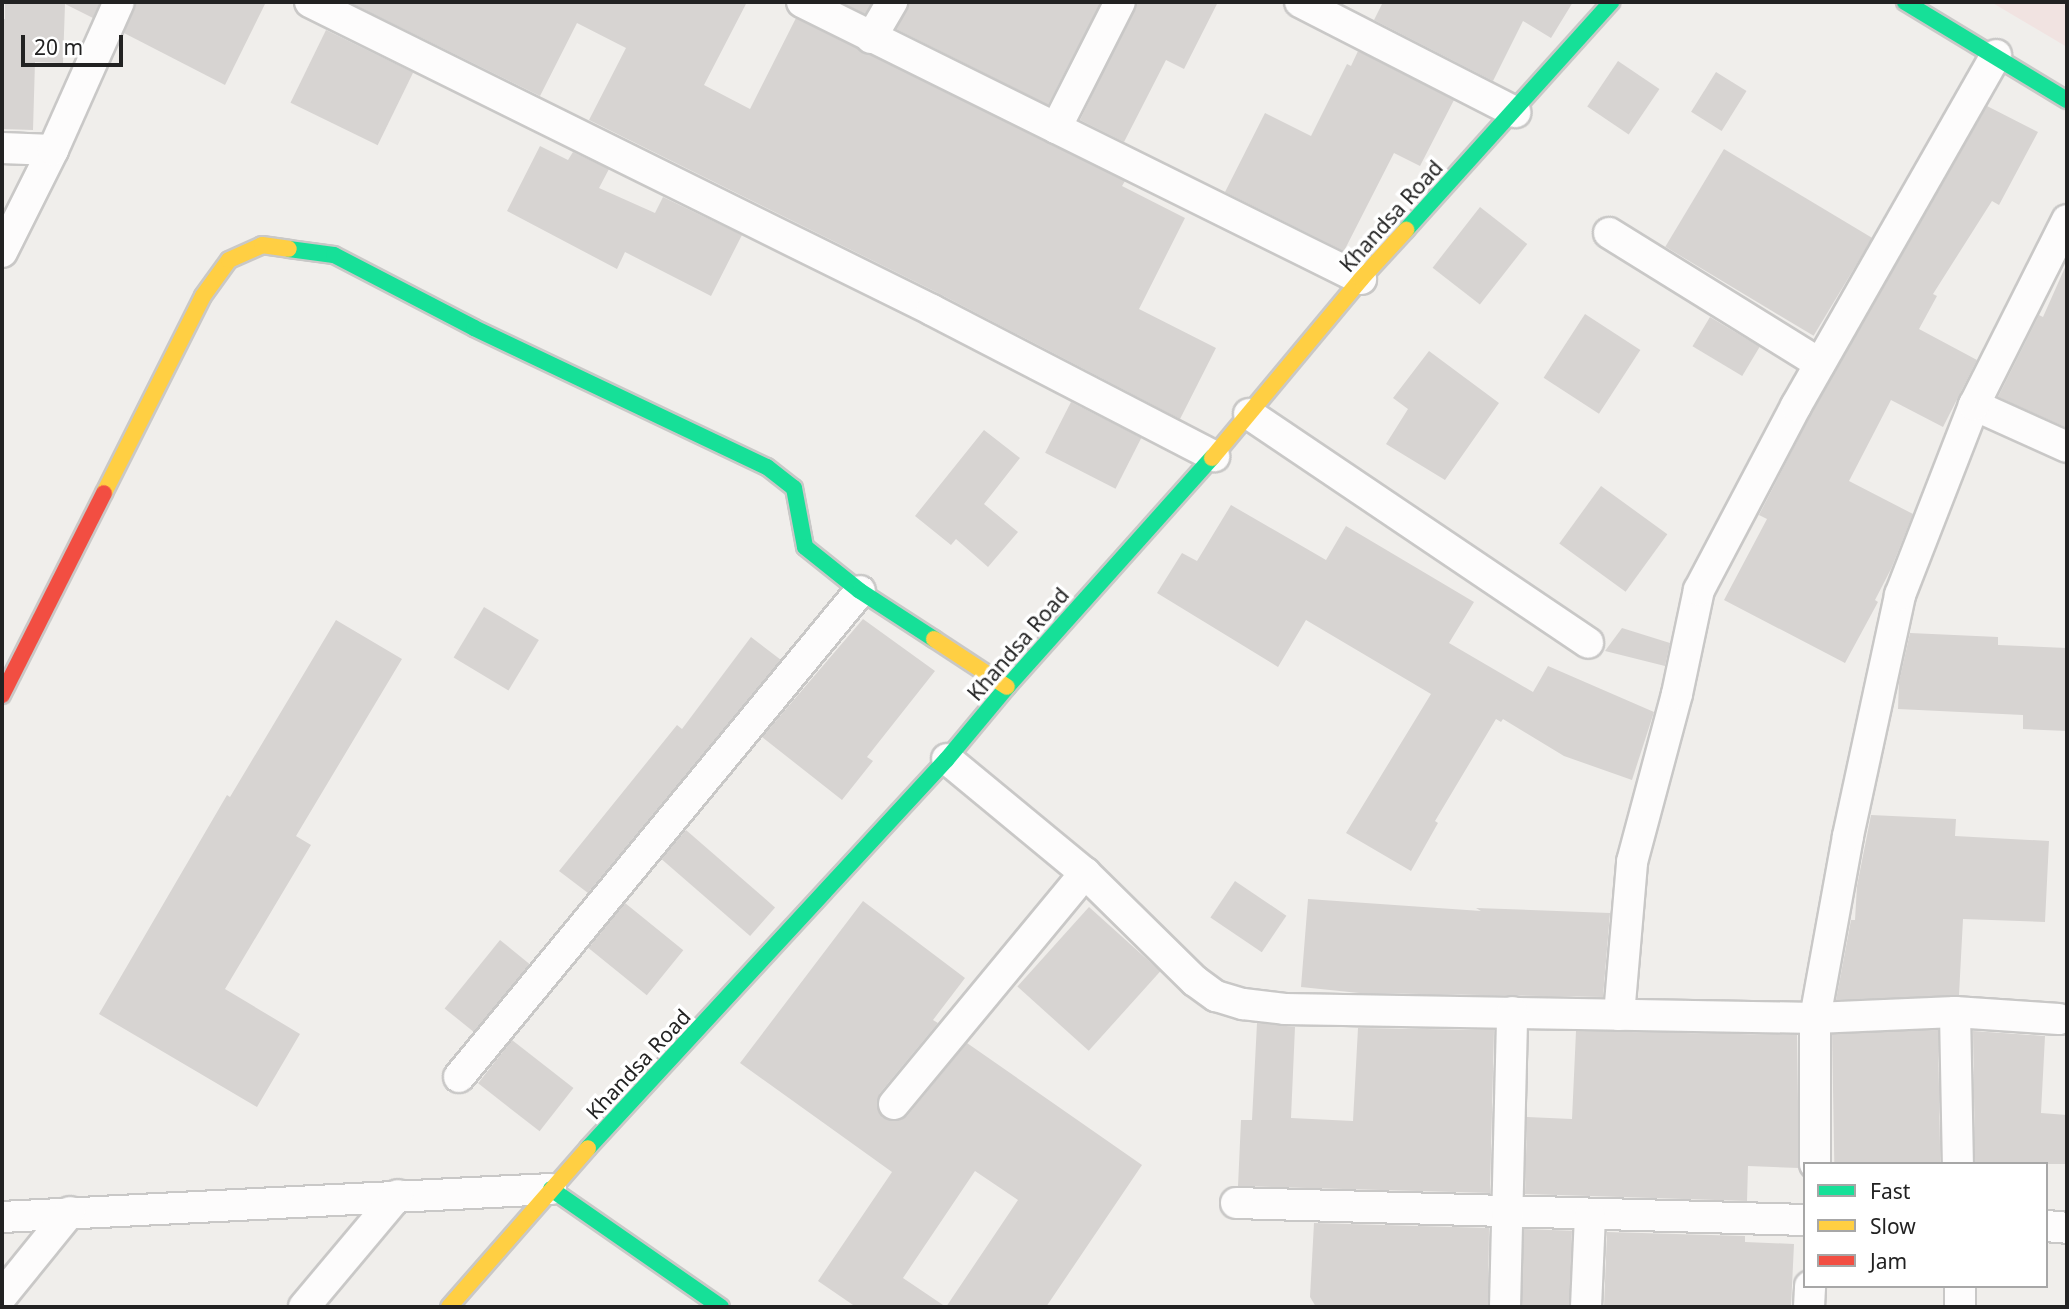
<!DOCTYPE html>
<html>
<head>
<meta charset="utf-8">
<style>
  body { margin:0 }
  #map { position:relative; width:2069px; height:1309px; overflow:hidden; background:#f0eeeb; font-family:"Noto Sans",sans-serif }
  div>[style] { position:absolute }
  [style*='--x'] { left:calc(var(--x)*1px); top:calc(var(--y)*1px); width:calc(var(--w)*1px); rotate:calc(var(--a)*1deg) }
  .commercial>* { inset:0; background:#f1e3e1 }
  .building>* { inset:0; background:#d7d4d2; transform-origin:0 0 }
  .roads { filter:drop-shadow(2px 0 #c9c8c7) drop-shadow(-2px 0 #c9c8c7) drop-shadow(0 2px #c9c8c7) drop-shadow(0 -2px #c9c8c7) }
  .street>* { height:30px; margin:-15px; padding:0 15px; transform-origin:15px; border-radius:15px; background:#fdfcfc }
  .fast>* { height:16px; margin:-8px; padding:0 8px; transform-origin:8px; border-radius:8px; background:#16e098 }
  .slow>* { height:16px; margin:-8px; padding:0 8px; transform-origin:8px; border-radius:8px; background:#ffcf43 }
  .jam>* { height:16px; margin:-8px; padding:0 8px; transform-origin:8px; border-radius:8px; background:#f24e42 }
  span { translate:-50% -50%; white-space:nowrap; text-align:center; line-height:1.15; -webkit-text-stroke:7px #fff; paint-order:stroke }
  .street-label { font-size:21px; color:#222 }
  .frame { position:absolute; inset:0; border:4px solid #222; pointer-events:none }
  .legend { position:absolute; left:1803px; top:1162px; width:245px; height:126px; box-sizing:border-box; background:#fff; border:2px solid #a7a7a7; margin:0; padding:9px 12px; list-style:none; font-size:21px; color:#222 }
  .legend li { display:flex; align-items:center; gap:14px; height:35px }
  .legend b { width:35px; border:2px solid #a7a7a7 }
  .scale { position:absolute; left:21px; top:35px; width:102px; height:32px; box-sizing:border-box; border:4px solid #222; border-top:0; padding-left:9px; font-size:21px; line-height:24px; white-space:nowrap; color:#222; -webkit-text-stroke:5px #fff; paint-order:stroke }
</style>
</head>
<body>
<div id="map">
  <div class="commercial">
    <i style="clip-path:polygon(1991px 2px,2067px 2px,2067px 47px)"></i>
  </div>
  <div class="building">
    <i style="clip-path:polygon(5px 2px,100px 2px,93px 18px,65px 4px,63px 63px,35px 62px,33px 130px,2px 129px,2px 19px,5px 19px)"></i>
    <i style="clip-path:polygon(136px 2px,266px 2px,225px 85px,124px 33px)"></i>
    <i style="clip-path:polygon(349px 2px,747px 2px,704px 85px,750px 109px,796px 18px,1125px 181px,1122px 186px,1185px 218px,1139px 309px,1216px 348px,1180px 419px,940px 294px,589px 120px,626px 48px,577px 23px,540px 96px)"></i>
    <i style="clip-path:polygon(841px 2px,872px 2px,865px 14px)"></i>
    <i style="clip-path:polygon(909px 2px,1101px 2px,1048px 105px,896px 29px)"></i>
    <i style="clip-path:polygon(1137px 2px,1218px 2px,1184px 69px,1166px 60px,1124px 142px,1080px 120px)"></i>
    <i style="clip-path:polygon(1383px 2px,1573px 2px,1551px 38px,1523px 21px,1493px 81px,1374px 20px)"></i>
    <i style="left:326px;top:30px;width:97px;height:81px;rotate:26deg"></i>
    <i style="clip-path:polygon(1358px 51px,1454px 100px,1420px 166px,1394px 153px,1344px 251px,1225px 192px,1265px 113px,1311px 136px,1347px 64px,1351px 66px)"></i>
    <i style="left:1618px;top:61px;width:50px;height:55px;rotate:34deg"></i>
    <i style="left:1716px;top:72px;width:36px;height:47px;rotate:32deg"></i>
    <i style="clip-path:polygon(1987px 106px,2038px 132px,1999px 205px,1992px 201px,1933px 294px,1937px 296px,1919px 329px,1977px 360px,1943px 427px,1891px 400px,1849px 481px,1913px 514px,1891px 569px,1875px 600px,1878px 602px,1845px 663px,1724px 600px,1767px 519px,1759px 515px,1811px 414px)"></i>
    <i style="clip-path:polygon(540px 146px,568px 160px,573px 152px,609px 169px,599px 188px,655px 213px,663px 197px,742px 235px,711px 296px,625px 252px,617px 269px,507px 211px)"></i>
    <i style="left:1724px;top:149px;width:173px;height:114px;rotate:31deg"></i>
    <i style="left:1480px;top:207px;width:60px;height:77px;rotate:38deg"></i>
    <i style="clip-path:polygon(2067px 263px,2067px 428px,1998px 397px,2039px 315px,2043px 317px)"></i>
    <i style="left:1585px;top:314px;width:66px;height:76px;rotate:33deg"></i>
    <i style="left:1710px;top:317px;width:58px;height:34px;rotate:31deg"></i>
    <i style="clip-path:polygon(1429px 351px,1499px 403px,1445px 480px,1386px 444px,1408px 409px,1393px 398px)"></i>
    <i style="left:1071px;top:402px;width:79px;height:57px;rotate:27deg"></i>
    <i style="clip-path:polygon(984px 430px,1020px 458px,984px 504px,1018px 532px,988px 567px,956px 539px,951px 545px,915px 516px)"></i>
    <i style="left:1601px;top:486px;width:82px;height:71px;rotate:36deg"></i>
    <i style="clip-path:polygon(1231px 505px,1326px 560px,1346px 526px,1474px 602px,1449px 643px,1533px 692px,1548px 666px,1654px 712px,1632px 780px,1564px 756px,1503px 719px,1501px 722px,1496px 719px,1435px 821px,1438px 823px,1411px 871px,1346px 833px,1431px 694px,1306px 620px,1278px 667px,1157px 593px,1182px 553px,1197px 561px)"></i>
    <i style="left:484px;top:607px;width:64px;height:59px;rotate:31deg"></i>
    <i style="clip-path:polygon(863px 619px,935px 671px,867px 757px,873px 761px,842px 800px,762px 737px)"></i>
    <i style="clip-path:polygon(336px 620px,402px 659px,296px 836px,311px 845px,225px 989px,300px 1034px,257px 1107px,99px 1014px,227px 795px,230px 797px)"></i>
    <i style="clip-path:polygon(1622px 628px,1670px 643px,1665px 666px,1605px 651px)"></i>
    <i style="clip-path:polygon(1910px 633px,1998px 637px,1998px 645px,2067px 648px,2067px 731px,2023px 729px,2023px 715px,1898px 709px,1899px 682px)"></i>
    <i style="clip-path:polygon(751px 637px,781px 660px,588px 893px,559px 871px,677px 725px,682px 729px)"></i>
    <i style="clip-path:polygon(1871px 815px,1956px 819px,1955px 836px,2049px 841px,2045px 922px,1963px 919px,1959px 995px,1836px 1000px,1851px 920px,1855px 920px,1857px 886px)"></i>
    <i style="left:686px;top:830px;width:118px;height:38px;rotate:41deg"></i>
    <i style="left:1235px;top:881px;width:62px;height:44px;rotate:34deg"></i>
    <i style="clip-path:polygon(1308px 899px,1481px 911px,1476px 908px,1610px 913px,1603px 997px,1359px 993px,1301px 987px)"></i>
    <i style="clip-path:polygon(evenodd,863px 901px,965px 978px,933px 1020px,938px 1023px,880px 1093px,877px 1102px,882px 1117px,892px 1121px,907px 1116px,967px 1043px,1142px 1165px,1046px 1307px,856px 1307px,818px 1281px,892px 1172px,740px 1063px,863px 901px,975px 1171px,1018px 1200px,946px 1307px,903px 1278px,975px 1171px)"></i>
    <i style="left:625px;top:903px;width:75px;height:58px;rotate:39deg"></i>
    <i style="left:1089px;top:907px;width:96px;height:107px;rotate:42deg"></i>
    <i style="left:500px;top:940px;width:38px;height:88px;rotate:39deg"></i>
    <i style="clip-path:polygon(1257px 1023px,1295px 1027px,1291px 1118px,1353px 1121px,1358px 1028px,1494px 1030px,1490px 1193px,1238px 1186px,1241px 1120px,1252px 1120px)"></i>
    <i style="left:1938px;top:1030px;width:134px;height:106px;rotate:89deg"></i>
    <i style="clip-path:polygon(1576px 1031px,1797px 1035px,1799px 1168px,1748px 1166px,1747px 1201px,1525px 1194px,1527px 1117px,1572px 1119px)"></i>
    <i style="clip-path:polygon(1973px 1031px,2045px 1036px,2041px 1113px,2067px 1115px,2067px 1164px,1975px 1164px)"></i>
    <i style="left:512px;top:1040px;width:78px;height:55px;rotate:38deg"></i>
    <i style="clip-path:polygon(1314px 1223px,1489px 1228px,1488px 1307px,1316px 1307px,1310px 1297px)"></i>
    <i style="left:1524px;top:1229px;width:48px;height:78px;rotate:2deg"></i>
    <i style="clip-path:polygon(1607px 1232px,1745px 1236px,1745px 1242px,1794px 1244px,1791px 1307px,1604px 1307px)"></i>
  </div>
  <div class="roads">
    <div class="street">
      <i style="--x:310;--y:2;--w:694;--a:26.34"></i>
      <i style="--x:932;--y:310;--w:318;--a:27.4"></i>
      <i style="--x:802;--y:2;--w:624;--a:26.36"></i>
      <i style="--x:1300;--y:2;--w:242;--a:27.1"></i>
      <i style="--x:871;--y:38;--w:42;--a:-59.7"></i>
      <i style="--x:1056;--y:128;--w:141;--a:-63.1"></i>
      <i style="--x:2;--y:148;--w:51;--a:2.2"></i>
      <i style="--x:1609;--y:233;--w:248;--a:31.8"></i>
      <i style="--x:2;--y:252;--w:114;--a:-63.4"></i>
      <i style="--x:53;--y:150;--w:162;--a:-66"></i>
      <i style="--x:1974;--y:405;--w:102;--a:24.3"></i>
      <i style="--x:1249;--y:414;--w:409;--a:34"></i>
      <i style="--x:947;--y:759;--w:179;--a:39.6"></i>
      <i style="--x:1085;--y:873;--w:154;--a:44.5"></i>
      <i style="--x:1195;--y:981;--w:26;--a:36"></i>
      <i style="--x:1216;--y:996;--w:28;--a:17"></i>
      <i style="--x:1243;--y:1004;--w:42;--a:6.8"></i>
      <i style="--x:1285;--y:1009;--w:530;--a:0.97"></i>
      <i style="--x:1815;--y:1018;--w:140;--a:-2.5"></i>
      <i style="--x:1955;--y:1012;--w:104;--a:3.9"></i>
      <i style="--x:1955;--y:1012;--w:152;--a:88.9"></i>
      <i style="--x:1619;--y:1015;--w:154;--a:-85.1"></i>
      <i style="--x:1632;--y:862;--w:174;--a:-75"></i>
      <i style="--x:1677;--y:694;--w:106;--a:-78.1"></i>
      <i style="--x:1699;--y:590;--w:208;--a:-62.2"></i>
      <i style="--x:1796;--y:406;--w:404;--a:-60.3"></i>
      <i style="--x:459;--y:1077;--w:630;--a:-50.47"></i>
      <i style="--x:894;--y:1104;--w:300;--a:-50.4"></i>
      <i style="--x:1815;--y:1164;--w:146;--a:-90"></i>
      <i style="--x:1815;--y:1018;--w:185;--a:-79.7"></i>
      <i style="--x:1848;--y:836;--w:247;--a:-77.8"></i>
      <i style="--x:1900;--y:595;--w:204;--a:-68.7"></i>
      <i style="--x:1974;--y:405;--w:207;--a:-63.3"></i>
      <i style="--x:1236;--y:1203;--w:569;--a:1.71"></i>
      <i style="--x:2;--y:1217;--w:550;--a:-2.92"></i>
      <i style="--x:2046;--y:1226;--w:21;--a:5"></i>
      <i style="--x:1960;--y:1286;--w:21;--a:90"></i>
      <i style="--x:2;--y:1296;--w:108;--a:-51"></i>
      <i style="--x:304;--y:1307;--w:146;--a:-50"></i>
      <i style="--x:1505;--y:1307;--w:295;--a:-88.6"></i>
      <i style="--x:1586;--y:1307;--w:91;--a:-87.5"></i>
      <i style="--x:1809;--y:1307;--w:21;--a:-87"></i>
    </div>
    <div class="fast">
      <i style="--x:1905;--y:2;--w:189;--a:31.2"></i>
      <i style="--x:1406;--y:230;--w:307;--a:-48"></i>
      <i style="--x:289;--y:249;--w:45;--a:7.6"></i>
      <i style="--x:334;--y:255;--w:158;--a:27.5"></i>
      <i style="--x:474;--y:328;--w:324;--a:25.4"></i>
      <i style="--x:767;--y:467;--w:34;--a:38"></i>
      <i style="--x:794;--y:488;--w:60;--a:79.4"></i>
      <i style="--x:805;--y:547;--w:70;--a:38.7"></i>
      <i style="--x:860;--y:591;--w:88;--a:33"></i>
      <i style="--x:588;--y:1148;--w:529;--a:-47.3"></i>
      <i style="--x:947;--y:759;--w:94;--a:-50.2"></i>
      <i style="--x:1007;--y:687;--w:307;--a:-48.2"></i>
      <i style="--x:551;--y:1189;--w:207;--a:34.8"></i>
    </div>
    <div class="slow">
      <i style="--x:1212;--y:458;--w:233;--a:-50.2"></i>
      <i style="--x:1361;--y:279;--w:67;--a:-47.4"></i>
      <i style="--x:104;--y:493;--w:220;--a:-63.3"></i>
      <i style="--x:203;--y:296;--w:44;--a:-54.2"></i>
      <i style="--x:229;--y:260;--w:36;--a:-24"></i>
      <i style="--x:262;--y:245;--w:27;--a:8"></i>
      <i style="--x:934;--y:639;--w:87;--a:33.3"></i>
      <i style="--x:449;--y:1307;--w:211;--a:-48.8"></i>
    </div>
    <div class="jam">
      <i style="--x:2;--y:695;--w:226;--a:-63.2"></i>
    </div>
  </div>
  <div class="street-label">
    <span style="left:1391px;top:216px;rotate:-48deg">Khandsa Road</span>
    <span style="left:1018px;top:644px;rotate:-49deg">Khandsa Road</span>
    <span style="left:638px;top:1064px;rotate:-47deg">Khandsa Road</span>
  </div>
  <div class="frame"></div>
  <ul class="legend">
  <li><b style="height:9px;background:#16e098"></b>Fast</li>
  <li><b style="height:9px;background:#ffcf43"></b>Slow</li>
  <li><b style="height:9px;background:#f24e42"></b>Jam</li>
  </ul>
  <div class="scale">20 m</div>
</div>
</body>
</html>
